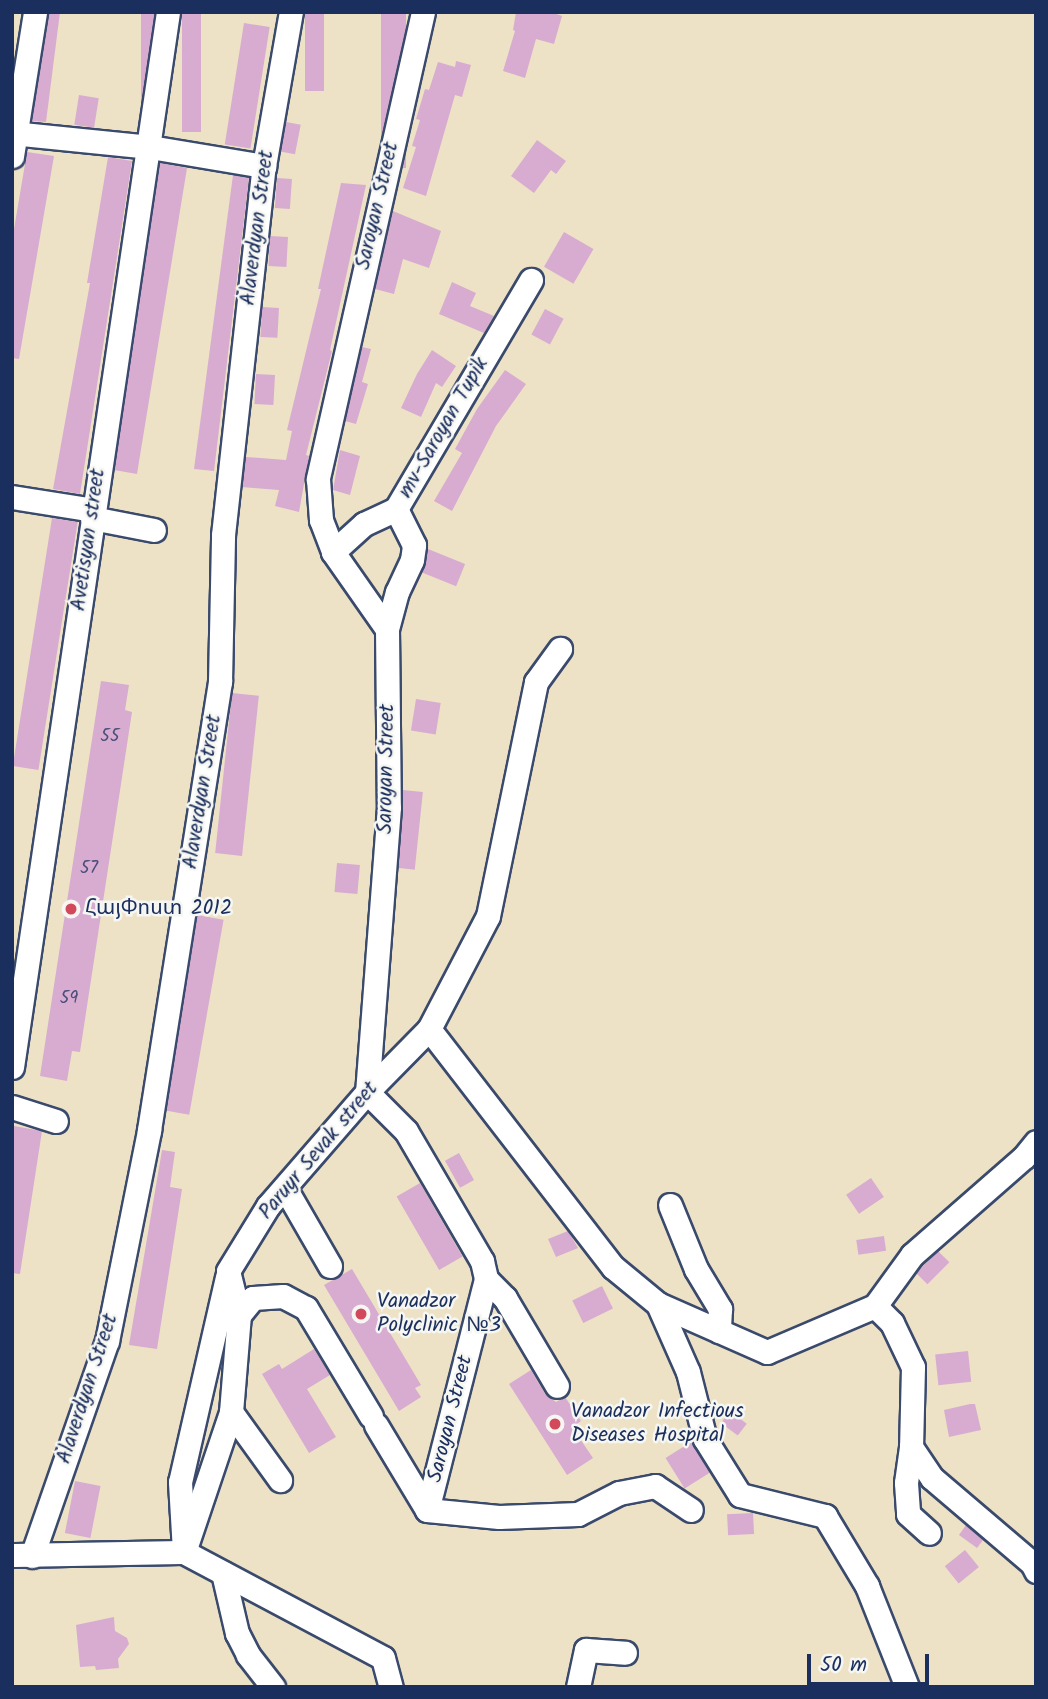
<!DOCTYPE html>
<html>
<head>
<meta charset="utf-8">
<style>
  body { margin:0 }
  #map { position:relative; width:1048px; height:1699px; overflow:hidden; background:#ede2c5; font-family:Kalam,"Noto Sans Armenian",sans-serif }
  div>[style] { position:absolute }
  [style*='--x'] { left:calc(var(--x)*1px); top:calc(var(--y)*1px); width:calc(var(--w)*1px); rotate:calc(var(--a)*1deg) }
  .building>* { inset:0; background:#d7acd0; transform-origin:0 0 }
  .roads { filter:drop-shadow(2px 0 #3a4a6d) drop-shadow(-2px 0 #3a4a6d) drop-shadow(0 2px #3a4a6d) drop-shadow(0 -2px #3a4a6d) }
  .minor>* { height:23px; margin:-11.5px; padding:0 11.5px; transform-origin:11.5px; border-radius:11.5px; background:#fff }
  .dots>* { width:19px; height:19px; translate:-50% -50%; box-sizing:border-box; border:4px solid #f6f6f2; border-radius:50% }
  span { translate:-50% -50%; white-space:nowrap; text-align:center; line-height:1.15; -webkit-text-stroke:5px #f6f6f2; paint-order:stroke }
  .number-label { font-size:18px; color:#4a4e7a }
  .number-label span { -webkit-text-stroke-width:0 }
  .street-label { font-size:21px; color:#1b2f5e }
  .poi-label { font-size:21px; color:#1b2f5e }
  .left { translate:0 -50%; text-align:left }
  .frame { position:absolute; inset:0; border:14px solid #1b2f5e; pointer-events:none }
  .scale { position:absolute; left:807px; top:1654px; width:122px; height:32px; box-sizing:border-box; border:4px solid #1b2f5e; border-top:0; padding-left:9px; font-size:21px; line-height:24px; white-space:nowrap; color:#1b2f5e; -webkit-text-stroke:5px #f6f6f2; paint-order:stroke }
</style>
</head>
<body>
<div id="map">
  <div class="building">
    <i style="clip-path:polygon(49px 12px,60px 12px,46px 122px,32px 121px)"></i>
    <i style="left:141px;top:12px;width:13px;height:119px"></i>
    <i style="left:182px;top:12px;width:19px;height:120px"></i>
    <i style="left:305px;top:12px;width:19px;height:79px"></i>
    <i style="left:381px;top:12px;width:25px;height:156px"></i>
    <i style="clip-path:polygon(516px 12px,551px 12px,562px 16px,554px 44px,536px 39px,525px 78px,503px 71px,515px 31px,513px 30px)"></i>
    <i style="left:244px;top:23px;width:26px;height:123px;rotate:9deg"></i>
    <i style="clip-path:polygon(456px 61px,471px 65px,462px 97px,455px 95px,426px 196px,403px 188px,416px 147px,412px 146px,420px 120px,416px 119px,425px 89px,429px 90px,438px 62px,455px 67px)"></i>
    <i style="left:79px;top:95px;width:20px;height:30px;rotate:9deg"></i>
    <i style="left:286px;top:122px;width:15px;height:30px;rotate:11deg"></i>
    <i style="clip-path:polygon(537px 140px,566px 161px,556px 174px,551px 170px,534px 193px,511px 176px)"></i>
    <i style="clip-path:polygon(27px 152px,54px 156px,19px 359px,12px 358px,12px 241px)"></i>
    <i style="clip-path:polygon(108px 157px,132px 161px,80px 494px,53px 489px,90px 283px,87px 283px)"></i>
    <i style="clip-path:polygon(160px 163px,187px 168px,137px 474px,114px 470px)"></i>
    <i style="clip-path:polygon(233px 175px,249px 178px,214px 471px,194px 469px)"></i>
    <i style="left:277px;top:178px;width:15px;height:30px;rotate:4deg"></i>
    <i style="clip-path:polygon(341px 183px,366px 185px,330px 350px,332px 351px,306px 455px,309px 456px,299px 512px,275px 506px,279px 490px,242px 487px,246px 457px,286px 460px,292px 431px,287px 430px,321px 289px,318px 289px)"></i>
    <i style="clip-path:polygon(393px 211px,441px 231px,429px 268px,403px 259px,394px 294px,375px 289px)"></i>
    <i style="left:564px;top:232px;width:34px;height:40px;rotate:30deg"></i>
    <i style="left:270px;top:236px;width:18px;height:30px;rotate:3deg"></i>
    <i style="clip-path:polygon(452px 282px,476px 293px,470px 306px,494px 316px,484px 333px,439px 314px)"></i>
    <i style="left:262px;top:307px;width:17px;height:30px;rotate:3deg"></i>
    <i style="left:545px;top:309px;width:21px;height:29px;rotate:28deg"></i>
    <i style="clip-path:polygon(362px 347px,371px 349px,362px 382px,368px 384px,356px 424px,345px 421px)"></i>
    <i style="clip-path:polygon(432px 350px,456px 366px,442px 387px,436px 383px,421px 417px,401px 408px,417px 374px)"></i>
    <i style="clip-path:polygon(505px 370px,526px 384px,496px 426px,452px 511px,434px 501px,462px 453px,455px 449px,477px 409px)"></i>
    <i style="left:256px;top:374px;width:19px;height:30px;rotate:3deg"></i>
    <i style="clip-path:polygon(340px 450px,360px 456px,350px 495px,333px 490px)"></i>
    <i style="left:52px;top:518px;width:26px;height:251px;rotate:9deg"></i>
    <i style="left:428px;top:549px;width:40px;height:24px;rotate:22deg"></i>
    <i style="clip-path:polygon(101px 681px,129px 685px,125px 710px,132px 712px,80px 1052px,72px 1051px,67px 1081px,40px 1076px)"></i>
    <i style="left:232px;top:693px;width:27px;height:161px;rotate:6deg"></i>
    <i style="left:416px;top:699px;width:25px;height:32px;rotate:9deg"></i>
    <i style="left:403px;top:790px;width:20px;height:78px;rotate:6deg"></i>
    <i style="left:337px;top:863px;width:23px;height:29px;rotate:5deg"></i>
    <i style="left:197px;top:915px;width:27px;height:198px;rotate:10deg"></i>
    <i style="clip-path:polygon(14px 1126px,42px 1131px,20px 1274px,12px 1273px)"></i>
    <i style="clip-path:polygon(162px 1150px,175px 1152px,170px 1187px,182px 1189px,157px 1349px,129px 1345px)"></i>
    <i style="left:459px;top:1153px;width:31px;height:16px;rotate:61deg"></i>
    <i style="left:871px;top:1178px;width:23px;height:30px;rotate:56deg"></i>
    <i style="left:420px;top:1183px;width:85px;height:27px;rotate:60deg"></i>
    <i style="clip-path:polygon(568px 1231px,578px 1248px,556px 1257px,548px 1239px)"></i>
    <i style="left:884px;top:1236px;width:15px;height:28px;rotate:82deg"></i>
    <i style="left:938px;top:1251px;width:16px;height:31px;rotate:45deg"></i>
    <i style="clip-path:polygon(352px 1269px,421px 1385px,415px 1388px,421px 1397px,399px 1411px,324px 1285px)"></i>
    <i style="left:602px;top:1286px;width:25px;height:33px;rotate:64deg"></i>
    <i style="clip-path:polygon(314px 1349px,330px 1375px,307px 1389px,336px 1437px,309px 1453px,262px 1374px,279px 1364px,282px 1369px)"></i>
    <i style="left:968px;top:1351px;width:31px;height:33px;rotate:84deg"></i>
    <i style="clip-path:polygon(531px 1370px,545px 1394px,556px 1402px,565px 1397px,581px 1421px,572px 1427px,593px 1458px,567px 1475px,509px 1384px)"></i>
    <i style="clip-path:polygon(970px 1404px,975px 1404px,981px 1430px,949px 1437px,944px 1410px)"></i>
    <i style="left:730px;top:1411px;width:21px;height:15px;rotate:37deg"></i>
    <i style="left:691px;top:1442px;width:36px;height:30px;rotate:58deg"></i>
    <i style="left:75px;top:1481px;width:26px;height:53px;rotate:11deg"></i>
    <i style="left:753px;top:1513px;width:21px;height:26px;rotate:87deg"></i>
    <i style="clip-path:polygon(966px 1525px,983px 1540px,977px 1548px,959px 1535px)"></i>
    <i style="left:965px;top:1550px;width:22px;height:26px;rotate:51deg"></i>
    <i style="clip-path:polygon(114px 1617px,115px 1631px,127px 1638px,129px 1644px,118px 1659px,119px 1668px,96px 1670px,95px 1666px,80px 1667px,76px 1625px)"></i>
  </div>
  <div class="roads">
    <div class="minor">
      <i style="--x:423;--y:12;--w:479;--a:102.7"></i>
      <i style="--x:318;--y:479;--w:41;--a:85.8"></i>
      <i style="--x:321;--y:520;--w:34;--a:69"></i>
      <i style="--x:333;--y:552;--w:94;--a:55"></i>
      <i style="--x:387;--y:629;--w:178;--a:89.4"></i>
      <i style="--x:389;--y:807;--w:286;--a:94.4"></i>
      <i style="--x:367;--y:1092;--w:55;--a:45"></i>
      <i style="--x:406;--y:1131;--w:151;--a:59.7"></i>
      <i style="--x:482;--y:1261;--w:18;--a:77"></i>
      <i style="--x:486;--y:1279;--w:238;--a:104.3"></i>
      <i style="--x:12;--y:133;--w:139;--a:5.8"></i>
      <i style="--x:150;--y:147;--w:116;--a:9.5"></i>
      <i style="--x:12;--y:156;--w:146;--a:-80.9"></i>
      <i style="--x:12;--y:497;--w:82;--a:9.1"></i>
      <i style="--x:92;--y:518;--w:63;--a:11"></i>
      <i style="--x:333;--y:552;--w:42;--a:-42.1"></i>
      <i style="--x:364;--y:524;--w:35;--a:-25"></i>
      <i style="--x:396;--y:509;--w:266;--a:-59.5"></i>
      <i style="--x:387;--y:629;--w:38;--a:-75"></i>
      <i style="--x:397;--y:592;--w:35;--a:-65"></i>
      <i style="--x:412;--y:560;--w:15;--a:-82"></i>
      <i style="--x:414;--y:545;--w:40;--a:-116.6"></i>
      <i style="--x:429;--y:1029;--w:301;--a:52.3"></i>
      <i style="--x:613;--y:1267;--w:58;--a:39.4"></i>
      <i style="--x:658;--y:1304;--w:119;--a:23.8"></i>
      <i style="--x:767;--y:1352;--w:117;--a:-23.1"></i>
      <i style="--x:875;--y:1306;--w:63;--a:-54"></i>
      <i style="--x:912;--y:1255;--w:149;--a:-41.2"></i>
      <i style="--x:1024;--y:1157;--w:19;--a:-51"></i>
      <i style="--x:12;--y:1067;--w:1066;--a:-81.59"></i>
      <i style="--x:12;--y:1107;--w:46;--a:17.7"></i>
      <i style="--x:285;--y:1188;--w:90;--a:60"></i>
      <i style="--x:670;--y:1205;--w:69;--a:67.9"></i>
      <i style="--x:696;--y:1269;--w:47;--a:59"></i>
      <i style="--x:720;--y:1309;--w:22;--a:93"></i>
      <i style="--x:227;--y:1277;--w:210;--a:102.9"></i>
      <i style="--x:180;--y:1482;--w:70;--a:86.7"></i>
      <i style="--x:184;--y:1552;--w:225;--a:28"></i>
      <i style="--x:383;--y:1658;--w:30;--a:75"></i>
      <i style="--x:486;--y:1279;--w:27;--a:45"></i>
      <i style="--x:505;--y:1298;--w:102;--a:59.4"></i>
      <i style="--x:658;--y:1304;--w:74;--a:66.2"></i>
      <i style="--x:688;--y:1372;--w:69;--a:75.8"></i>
      <i style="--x:705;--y:1439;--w:66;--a:58"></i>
      <i style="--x:740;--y:1495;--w:88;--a:13.9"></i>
      <i style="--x:825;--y:1516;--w:82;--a:59"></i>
      <i style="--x:867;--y:1586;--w:109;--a:68.4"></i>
      <i style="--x:875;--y:1306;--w:24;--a:45"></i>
      <i style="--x:892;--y:1323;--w:49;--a:64.5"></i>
      <i style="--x:913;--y:1367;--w:80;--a:91.4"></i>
      <i style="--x:911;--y:1447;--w:37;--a:56"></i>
      <i style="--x:932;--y:1478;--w:131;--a:40.4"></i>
      <i style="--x:1032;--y:1563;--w:9;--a:63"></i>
      <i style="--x:239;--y:1315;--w:22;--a:-51"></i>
      <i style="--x:253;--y:1298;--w:30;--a:-4"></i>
      <i style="--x:283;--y:1296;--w:26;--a:28"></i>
      <i style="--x:306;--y:1308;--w:126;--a:59"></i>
      <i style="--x:231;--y:1412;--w:84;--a:54.2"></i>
      <i style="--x:376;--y:1425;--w:99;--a:59"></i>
      <i style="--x:911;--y:1447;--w:36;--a:98"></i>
      <i style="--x:906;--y:1483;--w:31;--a:86"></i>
      <i style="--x:908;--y:1514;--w:28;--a:42"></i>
      <i style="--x:427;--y:1510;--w:72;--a:5.6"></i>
      <i style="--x:499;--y:1517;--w:79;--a:-2.2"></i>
      <i style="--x:578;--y:1514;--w:46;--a:-27.1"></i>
      <i style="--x:619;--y:1493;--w:37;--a:-11"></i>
      <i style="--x:655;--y:1486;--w:43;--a:33.7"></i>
      <i style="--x:12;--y:1555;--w:172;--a:-1"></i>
      <i style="--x:184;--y:1552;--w:148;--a:-71.4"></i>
      <i style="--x:231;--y:1412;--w:97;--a:-85.3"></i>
      <i style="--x:239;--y:1315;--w:45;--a:-104"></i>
      <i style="--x:228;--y:1271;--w:76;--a:-58.4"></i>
      <i style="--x:268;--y:1206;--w:151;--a:-49"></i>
      <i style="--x:367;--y:1092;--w:88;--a:-45.5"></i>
      <i style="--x:429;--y:1029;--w:127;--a:-62.4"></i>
      <i style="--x:488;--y:916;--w:239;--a:-78.4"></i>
      <i style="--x:536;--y:682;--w:41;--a:-54"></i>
      <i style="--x:32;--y:1556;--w:228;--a:-70.8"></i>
      <i style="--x:107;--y:1341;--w:215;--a:-78.7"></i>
      <i style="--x:149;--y:1130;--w:454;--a:-81"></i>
      <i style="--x:220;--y:682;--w:147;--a:-88.8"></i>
      <i style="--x:223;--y:535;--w:371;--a:-83.7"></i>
      <i style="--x:264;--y:166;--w:156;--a:-80.1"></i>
      <i style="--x:223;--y:1573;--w:62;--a:76.9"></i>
      <i style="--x:237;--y:1633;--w:25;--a:63"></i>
      <i style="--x:248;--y:1655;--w:41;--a:52"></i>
      <i style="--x:578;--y:1687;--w:38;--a:-78"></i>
      <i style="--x:586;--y:1650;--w:39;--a:4"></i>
    </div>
  </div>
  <div class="dots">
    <i style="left:71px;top:909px;background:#d1495b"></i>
    <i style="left:361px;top:1314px;background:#d1495b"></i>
    <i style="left:555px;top:1424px;background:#d1495b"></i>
  </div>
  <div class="number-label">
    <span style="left:110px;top:737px">55</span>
    <span style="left:89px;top:869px">57</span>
    <span style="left:69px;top:999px">59</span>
  </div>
  <div class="street-label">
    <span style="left:378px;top:206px;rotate:-77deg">Saroyan Street</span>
    <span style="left:258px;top:228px;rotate:-83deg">Alaverdyan Street</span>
    <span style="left:444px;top:428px;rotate:-60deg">mv-Saroyan Tupik</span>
    <span style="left:89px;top:540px;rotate:-82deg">Avetisyan street</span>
    <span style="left:387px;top:769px;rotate:-89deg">Saroyan Street</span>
    <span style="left:203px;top:792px;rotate:-81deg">Alaverdyan Street</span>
    <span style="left:319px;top:1151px;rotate:-50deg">Paruyr Sevak street</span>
    <span style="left:88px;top:1389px;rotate:-72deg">Alaverdyan Street</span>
    <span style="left:451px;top:1419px;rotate:-76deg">Saroyan Street</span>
  </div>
  <div class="poi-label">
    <span class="left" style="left:85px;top:909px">ՀայՓոստ 2012</span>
    <span class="left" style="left:377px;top:1314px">Vanadzor<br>Polyclinic №3</span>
    <span class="left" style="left:571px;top:1424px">Vanadzor Infectious<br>Diseases Hospital</span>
  </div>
  <div class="frame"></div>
  <div class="scale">50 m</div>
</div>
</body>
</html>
